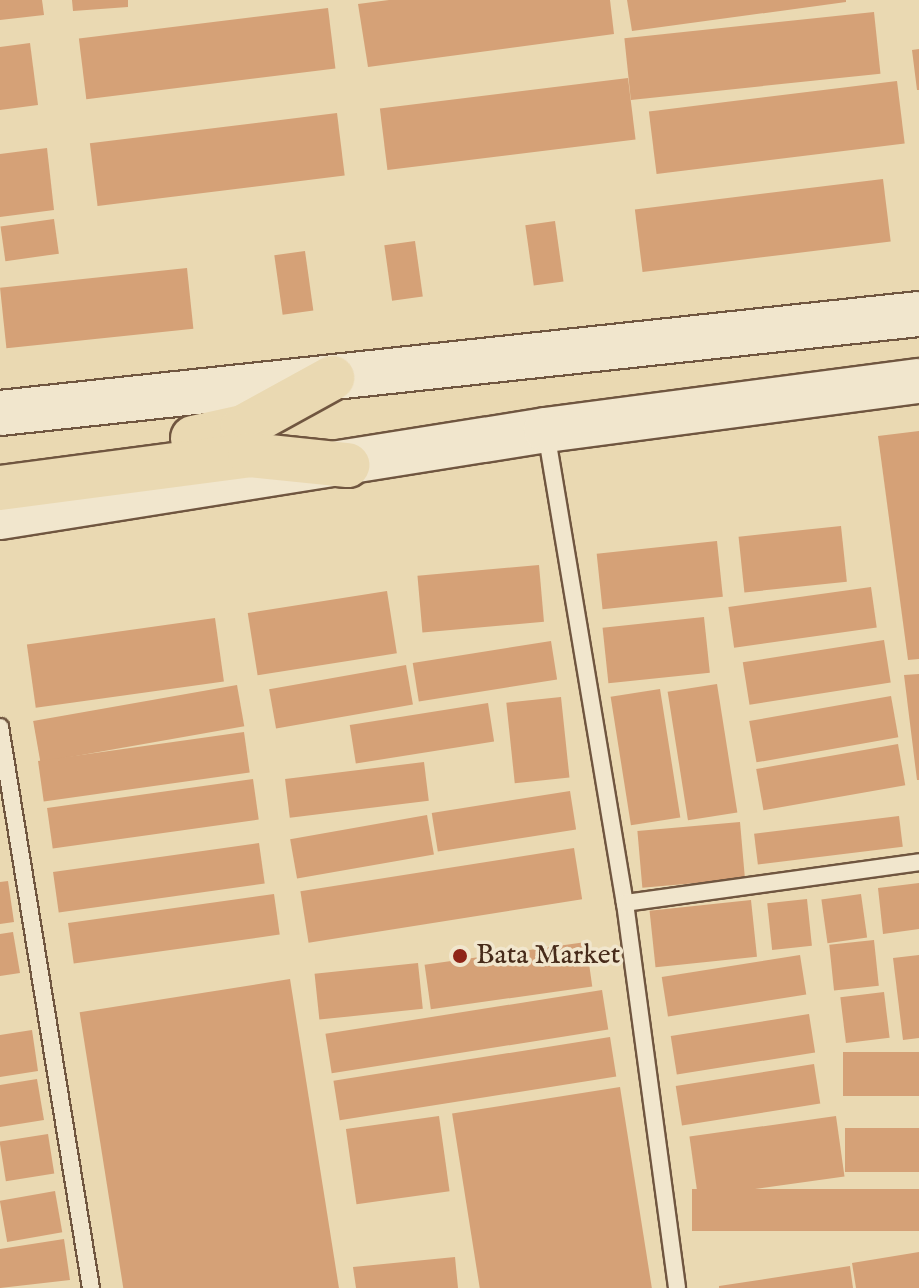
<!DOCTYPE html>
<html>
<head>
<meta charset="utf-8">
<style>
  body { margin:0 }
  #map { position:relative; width:919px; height:1288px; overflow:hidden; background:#ead9b2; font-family:"IM FELL English",serif }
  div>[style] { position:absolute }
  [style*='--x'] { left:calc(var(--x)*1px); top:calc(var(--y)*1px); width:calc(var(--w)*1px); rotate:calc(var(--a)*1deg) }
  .building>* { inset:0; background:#d5a177; transform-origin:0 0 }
  .roads { filter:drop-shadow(2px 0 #705640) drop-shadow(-2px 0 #705640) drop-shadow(0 2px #705640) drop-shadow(0 -2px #705640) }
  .service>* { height:16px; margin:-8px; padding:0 8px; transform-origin:8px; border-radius:8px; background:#f1e6cd }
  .secondary>* { height:44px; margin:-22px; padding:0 22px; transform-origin:22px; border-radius:22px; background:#f1e6cd }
  .primary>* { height:44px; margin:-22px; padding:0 22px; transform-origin:22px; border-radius:22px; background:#ead9b2 }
  .dots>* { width:22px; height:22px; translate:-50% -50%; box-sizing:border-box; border:4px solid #f1e6cd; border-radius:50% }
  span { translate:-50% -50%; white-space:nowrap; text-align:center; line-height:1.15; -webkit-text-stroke:7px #f1e6cd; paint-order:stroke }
  .poi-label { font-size:28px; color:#472b1a }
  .left { translate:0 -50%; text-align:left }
</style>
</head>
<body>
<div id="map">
  <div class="building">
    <i style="clip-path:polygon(0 0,42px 0,44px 15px,0 20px)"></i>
    <i style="clip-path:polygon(72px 0,128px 0,128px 7px,73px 11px)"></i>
    <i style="clip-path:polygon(389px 0,610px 0,614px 34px,368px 67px,358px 4px)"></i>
    <i style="clip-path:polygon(627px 0,846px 0,846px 2px,632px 31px)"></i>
    <i style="left:328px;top:8px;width:61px;height:251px;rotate:83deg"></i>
    <i style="left:874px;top:12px;width:62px;height:251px;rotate:84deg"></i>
    <i style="clip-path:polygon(30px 43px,38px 105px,0 110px,0 47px)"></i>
    <i style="clip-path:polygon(919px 49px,919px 90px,917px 90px,912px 50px)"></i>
    <i style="left:628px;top:78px;width:62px;height:250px;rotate:83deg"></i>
    <i style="left:897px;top:81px;width:63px;height:250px;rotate:83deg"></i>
    <i style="left:337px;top:113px;width:63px;height:249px;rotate:83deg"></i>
    <i style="clip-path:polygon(47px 148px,54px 210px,0 217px,0 154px)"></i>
    <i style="left:883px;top:179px;width:63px;height:250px;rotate:83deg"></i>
    <i style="left:54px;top:219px;width:35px;height:54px;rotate:82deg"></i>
    <i style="left:555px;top:221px;width:61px;height:30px;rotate:82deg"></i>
    <i style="left:415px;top:241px;width:56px;height:31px;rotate:82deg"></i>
    <i style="left:305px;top:251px;width:60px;height:31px;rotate:82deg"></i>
    <i style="left:187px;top:268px;width:61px;height:188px;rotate:84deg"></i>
    <i style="clip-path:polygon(919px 431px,919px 659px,908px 660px,878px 436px)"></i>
    <i style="left:841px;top:526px;width:56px;height:103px;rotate:84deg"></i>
    <i style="left:717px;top:541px;width:56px;height:121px;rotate:84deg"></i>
    <i style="left:539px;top:565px;width:57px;height:122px;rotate:85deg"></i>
    <i style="left:871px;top:587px;width:41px;height:144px;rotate:82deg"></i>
    <i style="left:387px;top:591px;width:63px;height:141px;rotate:81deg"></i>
    <i style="left:704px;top:617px;width:56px;height:102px;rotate:84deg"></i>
    <i style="left:215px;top:618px;width:64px;height:190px;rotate:82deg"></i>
    <i style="left:884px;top:640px;width:43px;height:143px;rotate:81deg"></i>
    <i style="left:551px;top:641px;width:39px;height:140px;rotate:81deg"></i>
    <i style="left:406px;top:665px;width:40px;height:139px;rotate:80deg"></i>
    <i style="clip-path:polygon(919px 674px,919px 780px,917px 780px,904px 675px)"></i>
    <i style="left:717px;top:684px;width:130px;height:50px;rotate:81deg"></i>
    <i style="left:237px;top:685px;width:42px;height:207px;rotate:80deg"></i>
    <i style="left:660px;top:689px;width:130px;height:50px;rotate:81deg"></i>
    <i style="left:891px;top:696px;width:42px;height:144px;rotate:80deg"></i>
    <i style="left:561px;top:697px;width:81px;height:55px;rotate:84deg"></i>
    <i style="left:488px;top:703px;width:39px;height:140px;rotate:81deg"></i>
    <i style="left:244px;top:732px;width:41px;height:208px;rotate:82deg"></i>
    <i style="left:898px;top:744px;width:42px;height:144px;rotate:80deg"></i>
    <i style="left:424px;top:762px;width:39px;height:140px;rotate:83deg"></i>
    <i style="left:253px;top:779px;width:41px;height:208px;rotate:82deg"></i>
    <i style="left:570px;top:791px;width:39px;height:140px;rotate:81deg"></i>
    <i style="left:427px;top:815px;width:40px;height:139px;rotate:80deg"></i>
    <i style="left:899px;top:816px;width:31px;height:146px;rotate:83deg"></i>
    <i style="left:740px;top:822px;width:57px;height:103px;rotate:85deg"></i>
    <i style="left:259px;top:843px;width:41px;height:208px;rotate:82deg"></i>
    <i style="left:574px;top:848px;width:52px;height:277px;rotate:81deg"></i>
    <i style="clip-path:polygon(8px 881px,14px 922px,0 924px,0 882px)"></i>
    <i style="clip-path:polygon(919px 883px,919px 929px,883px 934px,878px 888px)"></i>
    <i style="left:274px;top:894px;width:41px;height:208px;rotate:82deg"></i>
    <i style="left:861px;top:894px;width:44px;height:40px;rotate:82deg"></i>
    <i style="left:807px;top:899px;width:47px;height:40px;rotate:84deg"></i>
    <i style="left:751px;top:900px;width:57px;height:102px;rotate:84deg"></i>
    <i style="clip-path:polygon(13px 932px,20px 973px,0 976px,0 934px)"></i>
    <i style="left:874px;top:940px;width:46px;height:45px;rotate:84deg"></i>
    <i style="left:586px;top:942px;width:45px;height:163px;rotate:82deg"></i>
    <i style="left:800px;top:955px;width:40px;height:140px;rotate:81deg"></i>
    <i style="clip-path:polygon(919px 955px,919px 1038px,903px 1040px,893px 958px)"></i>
    <i style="left:418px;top:963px;width:46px;height:104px;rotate:84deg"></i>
    <i style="left:290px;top:979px;width:313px;height:213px;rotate:81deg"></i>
    <i style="left:602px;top:990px;width:40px;height:280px;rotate:81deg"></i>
    <i style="left:884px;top:992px;width:46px;height:44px;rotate:83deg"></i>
    <i style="left:809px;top:1014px;width:39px;height:140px;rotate:81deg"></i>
    <i style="clip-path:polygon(32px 1030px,38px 1071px,0 1077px,0 1035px)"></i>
    <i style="left:610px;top:1037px;width:40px;height:280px;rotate:81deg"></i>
    <i style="left:919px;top:1052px;width:44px;height:76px;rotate:90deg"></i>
    <i style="left:814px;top:1064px;width:40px;height:140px;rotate:81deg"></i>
    <i style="clip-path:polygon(37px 1079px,44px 1120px,0 1127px,0 1085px)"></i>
    <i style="left:620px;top:1087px;width:204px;height:170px;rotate:81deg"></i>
    <i style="left:439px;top:1116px;width:76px;height:94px;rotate:82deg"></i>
    <i style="left:836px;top:1116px;width:61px;height:148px;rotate:82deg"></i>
    <i style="left:919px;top:1128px;width:44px;height:74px;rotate:90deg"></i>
    <i style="left:48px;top:1134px;width:40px;height:49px;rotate:81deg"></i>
    <i style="left:919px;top:1189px;width:42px;height:227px;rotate:90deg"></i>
    <i style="left:55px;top:1191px;width:42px;height:56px;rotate:80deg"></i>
    <i style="clip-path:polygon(64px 1239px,70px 1280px,0 1288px,0 1249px)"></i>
    <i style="clip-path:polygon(919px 1252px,919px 1288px,856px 1288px,852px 1263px)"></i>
    <i style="clip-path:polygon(455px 1257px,458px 1288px,356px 1288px,353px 1267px)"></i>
    <i style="clip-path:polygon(850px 1266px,853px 1288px,719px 1288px,719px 1286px)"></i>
  </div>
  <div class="roads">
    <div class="service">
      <i style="--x:546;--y:432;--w:478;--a:80.5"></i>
      <i style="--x:625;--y:903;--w:388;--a:82.3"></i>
      <i style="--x:0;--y:727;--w:568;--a:80.79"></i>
      <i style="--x:625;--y:903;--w:297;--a:-7.9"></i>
    </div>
    <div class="secondary">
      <i style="--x:0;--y:413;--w:924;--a:-6.15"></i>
      <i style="--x:0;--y:517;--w:553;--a:-9.05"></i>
      <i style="--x:546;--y:430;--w:376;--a:-7.5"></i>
    </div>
    <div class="primary">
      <i style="--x:193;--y:438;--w:51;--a:-12.4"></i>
      <i style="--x:243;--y:427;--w:102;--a:-28.8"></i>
      <i style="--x:0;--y:488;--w:252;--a:-7.5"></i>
      <i style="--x:250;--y:455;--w:98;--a:5.9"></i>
    </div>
  </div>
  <div class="dots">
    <i style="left:460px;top:956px;background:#8f2418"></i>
  </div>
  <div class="poi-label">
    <span class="left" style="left:476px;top:956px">Bata Market</span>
  </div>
</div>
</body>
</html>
